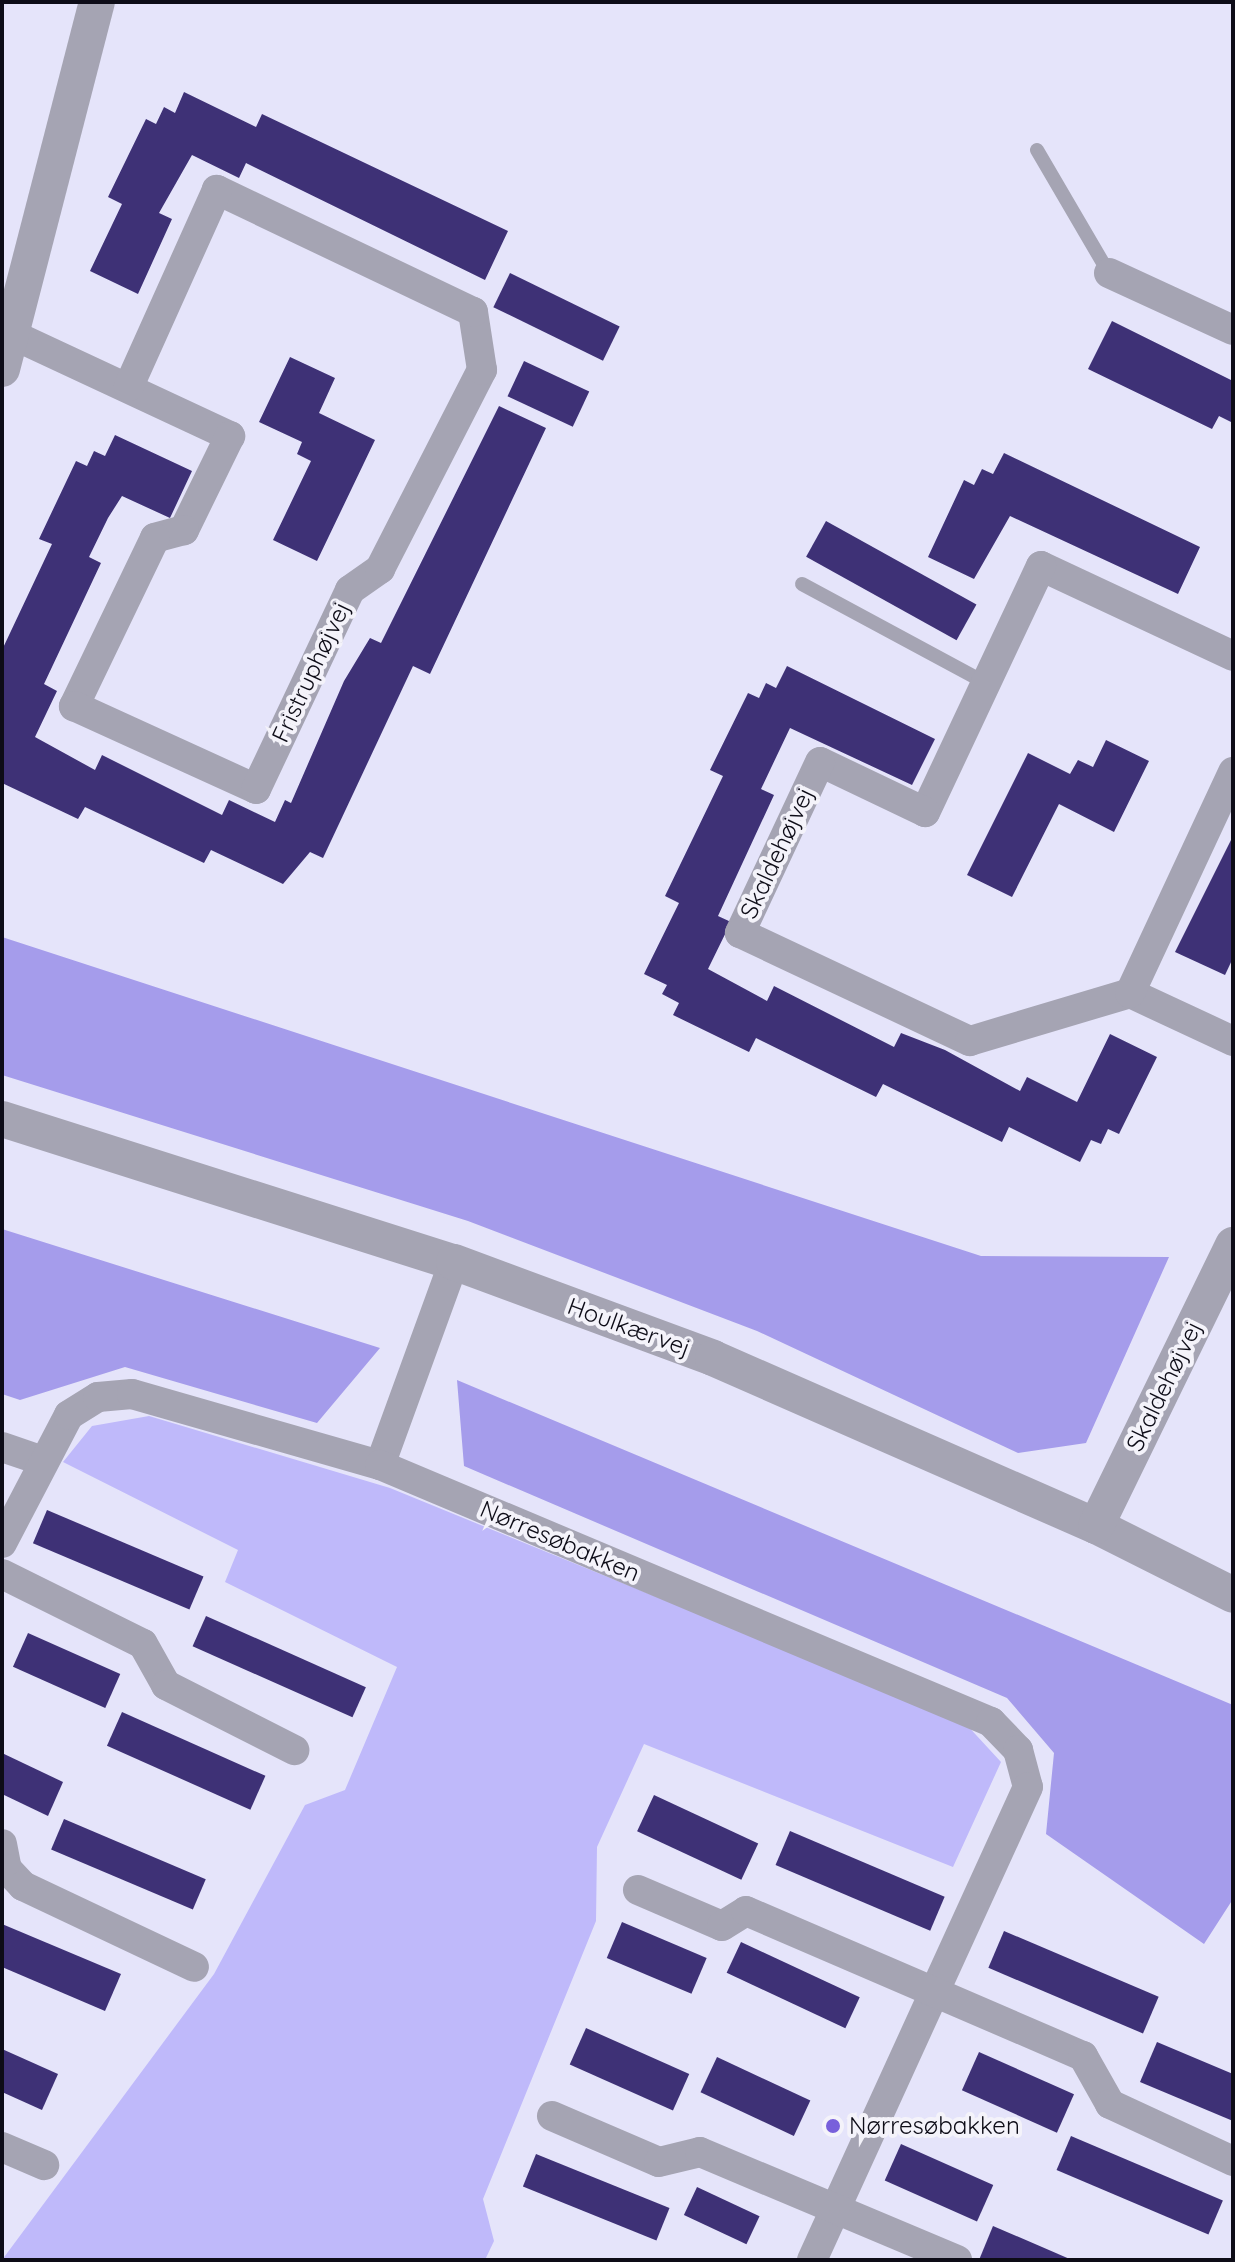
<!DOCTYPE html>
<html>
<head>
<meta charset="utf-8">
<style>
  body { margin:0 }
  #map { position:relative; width:1235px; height:2262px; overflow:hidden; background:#e5e4fa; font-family:Quicksand,sans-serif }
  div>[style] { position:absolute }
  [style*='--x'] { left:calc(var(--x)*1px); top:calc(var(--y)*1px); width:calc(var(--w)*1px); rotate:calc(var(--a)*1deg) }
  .green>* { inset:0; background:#bfb9fa }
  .forest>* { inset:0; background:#a59ceb }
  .building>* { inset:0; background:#3e3176; transform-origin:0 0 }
  .service>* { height:14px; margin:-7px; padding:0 7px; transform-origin:7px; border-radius:7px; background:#a5a4b3 }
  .minor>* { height:30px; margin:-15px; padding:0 15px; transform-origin:15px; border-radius:15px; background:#a5a4b3 }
  .tertiary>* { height:36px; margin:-18px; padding:0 18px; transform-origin:18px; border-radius:18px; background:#a5a4b3 }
  .dots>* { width:22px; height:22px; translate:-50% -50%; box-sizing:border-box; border:4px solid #f4f3fa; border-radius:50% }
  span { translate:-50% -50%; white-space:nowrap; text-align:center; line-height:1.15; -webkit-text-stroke:8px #f4f3fa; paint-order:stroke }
  .street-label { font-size:24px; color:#0d0c17 }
  .poi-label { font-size:24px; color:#0d0c17 }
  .left { translate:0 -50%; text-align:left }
  .frame { position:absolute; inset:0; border:4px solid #0d0c17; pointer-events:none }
</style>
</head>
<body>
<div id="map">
  <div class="green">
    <i style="clip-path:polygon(149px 1416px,390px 1488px,965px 1723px,1001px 1762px,953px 1867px,644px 1744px,597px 1847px,596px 1921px,483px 2199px,494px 2241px,485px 2260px,2px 2260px,214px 1974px,305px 1805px,345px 1790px,397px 1667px,225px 1582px,238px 1550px,63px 1462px,92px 1426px)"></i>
  </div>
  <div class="forest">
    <i style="clip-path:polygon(2px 937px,981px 1256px,1169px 1257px,1086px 1443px,1018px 1453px,757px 1331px,468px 1221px,2px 1075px)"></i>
    <i style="clip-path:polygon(2px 1229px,380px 1348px,317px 1423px,125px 1367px,20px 1400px,2px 1394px)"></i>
    <i style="clip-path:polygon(457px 1380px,1233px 1705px,1233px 1899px,1204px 1944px,1046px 1834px,1054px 1753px,1007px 1698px,464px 1466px)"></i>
  </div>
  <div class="building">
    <i style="clip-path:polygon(184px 92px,256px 127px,262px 114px,508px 231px,485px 280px,246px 163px,239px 178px,192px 155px,159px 213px,172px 219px,138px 294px,90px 271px,122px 204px,108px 197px,146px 119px,156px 124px,164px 107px,175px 113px)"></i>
    <i style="left:510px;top:273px;width:122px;height:38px;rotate:26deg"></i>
    <i style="clip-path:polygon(1112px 321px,1233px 381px,1233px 423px,1219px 416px,1212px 429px,1088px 369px)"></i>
    <i style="clip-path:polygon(290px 357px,335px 378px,319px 413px,375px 440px,317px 561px,273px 540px,311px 461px,297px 454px,302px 442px,259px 422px)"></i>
    <i style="left:524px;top:361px;width:72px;height:39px;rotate:25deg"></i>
    <i style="clip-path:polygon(499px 406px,546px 428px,430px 674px,413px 666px,323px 858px,310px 852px,283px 884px,211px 850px,204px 863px,85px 807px,78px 819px,2px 783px,2px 650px,52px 544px,39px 539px,76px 461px,87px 466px,94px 451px,105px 456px,115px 435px,192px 471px,170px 518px,122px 496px,108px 518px,89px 557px,101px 563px,44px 684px,57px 691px,35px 737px,95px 770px,102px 755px,222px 815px,229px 800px,275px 822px,285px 800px,291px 803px,344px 681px,370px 638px,381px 643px)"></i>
    <i style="clip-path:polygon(1004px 453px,1200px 547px,1178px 594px,1010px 516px,974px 579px,928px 557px,964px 480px,974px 485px,982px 469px,993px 474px)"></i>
    <i style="left:826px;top:521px;width:172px;height:41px;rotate:29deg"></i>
    <i style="clip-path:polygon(787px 666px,935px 739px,912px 785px,790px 728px,761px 789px,774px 795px,718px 916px,731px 922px,708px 969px,767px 1001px,774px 986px,894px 1047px,901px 1033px,945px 1050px,1020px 1091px,1027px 1077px,1077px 1102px,1110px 1034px,1157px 1057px,1119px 1134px,1108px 1129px,1101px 1144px,1091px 1140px,1080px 1162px,1009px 1127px,1002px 1142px,883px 1084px,876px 1097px,756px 1038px,749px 1052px,673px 1015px,679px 1003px,662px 994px,667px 985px,644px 974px,679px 903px,665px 896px,723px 776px,710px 770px,748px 693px,759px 698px,766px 683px,776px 688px)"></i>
    <i style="clip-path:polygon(1106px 740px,1149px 761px,1114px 832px,1059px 804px,1012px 897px,967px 875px,1028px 753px,1070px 774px,1078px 760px,1093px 767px)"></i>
    <i style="clip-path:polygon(1233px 836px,1233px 958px,1225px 975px,1175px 952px)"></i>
    <i style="left:47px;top:1510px;width:170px;height:36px;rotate:23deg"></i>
    <i style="left:206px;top:1616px;width:175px;height:33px;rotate:24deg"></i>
    <i style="left:28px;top:1633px;width:101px;height:37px;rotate:24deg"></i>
    <i style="left:122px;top:1712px;width:157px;height:37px;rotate:24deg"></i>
    <i style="clip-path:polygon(2px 1753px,63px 1782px,48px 1816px,2px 1794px)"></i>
    <i style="left:654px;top:1795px;width:115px;height:40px;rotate:25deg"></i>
    <i style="left:64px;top:1819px;width:154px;height:33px;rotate:23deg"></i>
    <i style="left:790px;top:1831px;width:168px;height:37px;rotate:23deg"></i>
    <i style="left:622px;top:1922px;width:92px;height:39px;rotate:23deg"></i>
    <i style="clip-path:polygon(2px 1924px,121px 1974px,105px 2011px,2px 1967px)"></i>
    <i style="left:1004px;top:1931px;width:168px;height:40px;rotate:23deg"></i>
    <i style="left:741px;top:1942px;width:131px;height:34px;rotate:25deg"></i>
    <i style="left:586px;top:2028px;width:113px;height:40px;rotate:24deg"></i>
    <i style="clip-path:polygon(1157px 2042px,1233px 2074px,1233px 2121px,1140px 2082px)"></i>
    <i style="clip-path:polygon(2px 2049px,58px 2074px,42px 2110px,2px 2092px)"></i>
    <i style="left:979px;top:2052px;width:104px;height:42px;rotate:24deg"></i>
    <i style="left:717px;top:2057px;width:103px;height:39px;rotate:25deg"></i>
    <i style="left:1071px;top:2136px;width:165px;height:37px;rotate:23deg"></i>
    <i style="left:901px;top:2144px;width:101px;height:40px;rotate:24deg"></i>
    <i style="left:536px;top:2154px;width:144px;height:35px;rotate:22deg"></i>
    <i style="left:697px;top:2187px;width:69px;height:31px;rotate:25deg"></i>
    <i style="clip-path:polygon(993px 2226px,1042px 2247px,1072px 2260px,979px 2260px)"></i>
  </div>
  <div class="service">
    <i style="--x:1037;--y:150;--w:143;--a:59.7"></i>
    <i style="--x:802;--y:584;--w:209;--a:28.3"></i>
  </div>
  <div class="minor">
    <i style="--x:1109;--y:273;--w:136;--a:24.7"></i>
    <i style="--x:11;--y:334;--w:242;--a:25"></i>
    <i style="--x:230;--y:436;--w:105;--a:116.1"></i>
    <i style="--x:184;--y:530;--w:30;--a:165"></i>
    <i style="--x:155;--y:538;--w:187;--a:115.7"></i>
    <i style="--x:74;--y:706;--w:200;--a:24.5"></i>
    <i style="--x:256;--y:789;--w:220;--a:-64.7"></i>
    <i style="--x:350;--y:590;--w:37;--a:-35"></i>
    <i style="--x:380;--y:569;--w:224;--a:-62.9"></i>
    <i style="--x:482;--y:370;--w:59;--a:-98.8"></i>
    <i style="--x:473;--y:312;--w:284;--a:-154.5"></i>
    <i style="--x:217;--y:190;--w:215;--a:114.2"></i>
    <i style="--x:1233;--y:656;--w:212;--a:-154.9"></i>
    <i style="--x:1041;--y:566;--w:272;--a:115.2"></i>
    <i style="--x:925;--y:812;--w:116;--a:-154.5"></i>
    <i style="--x:820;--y:762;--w:189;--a:115.1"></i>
    <i style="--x:740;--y:933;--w:254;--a:25.2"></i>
    <i style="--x:970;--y:1041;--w:167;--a:-16.7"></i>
    <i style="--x:1130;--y:993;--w:114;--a:25"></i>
    <i style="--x:1130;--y:993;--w:244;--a:-65"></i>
    <i style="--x:2;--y:1447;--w:43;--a:18.9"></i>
    <i style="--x:380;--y:1465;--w:216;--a:-70"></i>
    <i style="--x:2;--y:1543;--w:144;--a:-62.4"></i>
    <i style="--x:69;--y:1415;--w:34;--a:-32"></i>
    <i style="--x:98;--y:1397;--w:34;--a:-5"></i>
    <i style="--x:132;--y:1394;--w:258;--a:16"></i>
    <i style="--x:380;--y:1465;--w:663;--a:22.81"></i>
    <i style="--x:991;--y:1722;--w:39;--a:46"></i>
    <i style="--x:1018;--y:1750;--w:38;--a:75"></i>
    <i style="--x:1028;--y:1787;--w:520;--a:114.54"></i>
    <i style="--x:2;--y:1574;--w:157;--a:26.4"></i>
    <i style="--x:143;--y:1644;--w:47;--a:60.7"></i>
    <i style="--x:166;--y:1685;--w:144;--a:26.9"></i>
    <i style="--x:2;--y:1844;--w:25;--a:79"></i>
    <i style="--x:7;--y:1869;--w:23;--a:47"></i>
    <i style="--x:23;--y:1886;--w:189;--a:25.3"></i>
    <i style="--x:638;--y:1890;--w:91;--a:23.2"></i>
    <i style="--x:722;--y:1926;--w:28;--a:-32"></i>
    <i style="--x:746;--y:1911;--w:367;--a:23.3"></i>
    <i style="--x:1083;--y:2056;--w:55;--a:60.6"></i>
    <i style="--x:1110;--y:2104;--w:136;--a:24.9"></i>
    <i style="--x:552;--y:2116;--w:116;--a:23.3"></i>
    <i style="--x:659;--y:2162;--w:42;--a:-13.7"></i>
    <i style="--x:700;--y:2152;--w:279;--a:22.8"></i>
    <i style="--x:2;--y:2147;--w:46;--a:23.2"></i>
  </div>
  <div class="tertiary">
    <i style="--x:2;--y:369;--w:379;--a:-75.5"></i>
    <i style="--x:2;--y:1119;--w:474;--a:17.6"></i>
    <i style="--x:454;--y:1262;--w:276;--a:20.3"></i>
    <i style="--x:713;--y:1358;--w:418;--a:23.7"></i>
    <i style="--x:1096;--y:1526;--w:153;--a:26.7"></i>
    <i style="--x:1096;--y:1526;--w:313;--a:-64"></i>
  </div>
  <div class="dots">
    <i style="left:833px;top:2126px;background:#7860db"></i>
  </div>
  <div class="street-label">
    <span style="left:311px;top:672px;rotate:-65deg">Fristruphøjvej</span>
    <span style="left:777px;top:853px;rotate:-65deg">Skaldehøjvej</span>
    <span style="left:629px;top:1327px;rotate:20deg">Houlkærvej</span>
    <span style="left:1164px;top:1386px;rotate:-64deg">Skaldehøjvej</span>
    <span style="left:560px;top:1541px;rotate:23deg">Nørresøbakken</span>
  </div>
  <div class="poi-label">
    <span class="left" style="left:849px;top:2126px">Nørresøbakken</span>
  </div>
  <div class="frame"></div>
</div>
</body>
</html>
